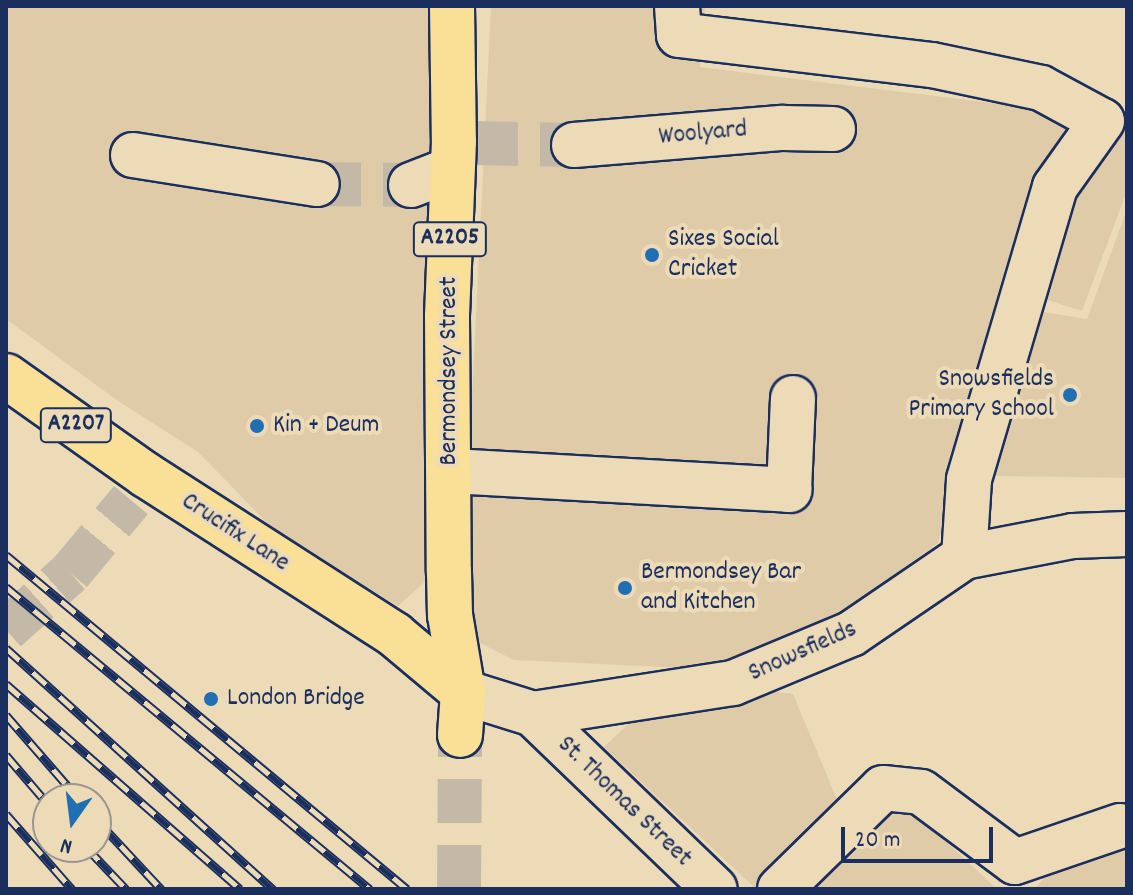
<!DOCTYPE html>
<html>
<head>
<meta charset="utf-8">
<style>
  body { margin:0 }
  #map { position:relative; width:1133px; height:895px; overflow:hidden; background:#eddbb8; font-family:Dekko,sans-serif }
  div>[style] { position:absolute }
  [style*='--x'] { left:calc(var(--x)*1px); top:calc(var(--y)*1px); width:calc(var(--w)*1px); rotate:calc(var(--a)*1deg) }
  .built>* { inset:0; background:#e0cba9 }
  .minor-tunnel>* { height:44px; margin-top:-22px; transform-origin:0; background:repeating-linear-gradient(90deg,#c3b9a6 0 44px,transparent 0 66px) }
  .major-tunnel>* { height:44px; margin-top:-22px; transform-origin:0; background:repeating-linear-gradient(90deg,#c3b9a6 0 44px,transparent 0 66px) }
  .roads { filter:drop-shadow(2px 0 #1b2f5e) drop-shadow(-2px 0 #1b2f5e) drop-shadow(0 2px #1b2f5e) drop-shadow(0 -2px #1b2f5e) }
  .minor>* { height:44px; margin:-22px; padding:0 22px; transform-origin:22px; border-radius:22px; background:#eddbb8 }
  .major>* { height:44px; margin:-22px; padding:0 22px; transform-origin:22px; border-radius:22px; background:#fadf96 }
  .rail>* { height:9px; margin-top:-4.5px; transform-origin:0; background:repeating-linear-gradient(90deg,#eddbb8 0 18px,#1b2f5e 0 36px); box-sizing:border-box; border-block:2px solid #1b2f5e }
  .dots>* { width:22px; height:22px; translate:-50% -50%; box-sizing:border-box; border:4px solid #eddbb8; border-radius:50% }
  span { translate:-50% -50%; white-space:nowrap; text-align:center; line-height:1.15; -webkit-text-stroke:8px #eddbb8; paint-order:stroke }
  .shield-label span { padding:2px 6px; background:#eddbb8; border:2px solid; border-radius:6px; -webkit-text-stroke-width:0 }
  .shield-label { font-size:24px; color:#1b2f5e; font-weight:700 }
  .street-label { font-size:26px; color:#1b2f5e }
  .poi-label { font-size:26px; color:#1b2f5e }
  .left { translate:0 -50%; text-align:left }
  .right { translate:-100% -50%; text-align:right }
  .frame { position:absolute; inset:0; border:8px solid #1b2f5e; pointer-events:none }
  .north { position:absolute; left:32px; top:783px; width:80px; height:80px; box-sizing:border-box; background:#eddbb8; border:2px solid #999694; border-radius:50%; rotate:194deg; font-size:22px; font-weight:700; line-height:32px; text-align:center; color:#1b2f5e }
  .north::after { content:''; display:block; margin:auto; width:28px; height:36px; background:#1f6fb2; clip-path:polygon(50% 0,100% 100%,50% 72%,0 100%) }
  .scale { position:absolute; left:841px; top:827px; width:152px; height:36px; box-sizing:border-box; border:4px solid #1b2f5e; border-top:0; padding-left:10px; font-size:24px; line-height:28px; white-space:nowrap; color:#1b2f5e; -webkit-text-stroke:6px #eddbb8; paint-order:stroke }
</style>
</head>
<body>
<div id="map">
  <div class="built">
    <i style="clip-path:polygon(6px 6px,435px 6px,439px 569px,398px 606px,274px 530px,198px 452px,118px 401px,6px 319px)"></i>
    <i style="clip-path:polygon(491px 6px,705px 6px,700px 67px,1089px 115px,1127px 130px,1127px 191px,1082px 311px,1010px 288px,938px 543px,840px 614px,728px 670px,514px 660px,464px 635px,467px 500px)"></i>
    <i style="clip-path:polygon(1127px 209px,1127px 478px,995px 476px,984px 472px,1044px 312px,1087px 319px)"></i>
    <i style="clip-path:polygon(678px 677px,793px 694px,841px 809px,913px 811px,997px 889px,756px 889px,604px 747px)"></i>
    <i style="clip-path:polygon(1127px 837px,1127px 889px,1034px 889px,1059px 862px)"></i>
  </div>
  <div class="minor-tunnel">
    <i style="--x:474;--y:143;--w:100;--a:1.1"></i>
    <i style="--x:317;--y:184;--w:94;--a:0.6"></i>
    <i style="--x:6;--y:630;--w:86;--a:-41.7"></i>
    <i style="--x:70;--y:573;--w:95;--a:-50.1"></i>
  </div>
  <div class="major-tunnel">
    <i style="--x:459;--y:889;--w:154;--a:-89.6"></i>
  </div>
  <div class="roads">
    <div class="minor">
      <i style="--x:677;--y:6;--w:29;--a:86"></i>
      <i style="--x:679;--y:35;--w:255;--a:6.8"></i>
      <i style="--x:932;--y:65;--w:111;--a:11.9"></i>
      <i style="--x:1041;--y:88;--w:69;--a:28.4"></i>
      <i style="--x:1102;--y:121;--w:81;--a:125.5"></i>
      <i style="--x:1055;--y:187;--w:305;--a:106.4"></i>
      <i style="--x:969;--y:480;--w:77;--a:93.7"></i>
      <i style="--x:574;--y:145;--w:210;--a:-4.7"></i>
      <i style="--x:783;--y:128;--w:50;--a:1.1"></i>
      <i style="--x:133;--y:155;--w:186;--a:9"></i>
      <i style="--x:411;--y:185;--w:44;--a:-21.3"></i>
      <i style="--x:451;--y:471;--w:339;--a:3.2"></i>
      <i style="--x:789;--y:490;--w:92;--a:-87.5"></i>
      <i style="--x:463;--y:692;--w:73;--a:17.4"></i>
      <i style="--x:533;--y:714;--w:202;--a:-8.8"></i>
      <i style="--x:733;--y:683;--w:128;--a:-22.6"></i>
      <i style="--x:851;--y:634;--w:137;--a:-34.3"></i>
      <i style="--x:964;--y:557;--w:111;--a:-10.9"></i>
      <i style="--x:1073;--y:536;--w:54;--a:-2.1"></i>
      <i style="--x:533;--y:714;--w:252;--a:43.9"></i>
      <i style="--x:780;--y:889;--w:144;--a:-44.4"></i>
      <i style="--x:883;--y:788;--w:38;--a:6"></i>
      <i style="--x:921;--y:792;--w:117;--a:36.7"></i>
      <i style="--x:1015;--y:862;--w:111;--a:-18.9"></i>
    </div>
    <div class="major">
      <i style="--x:452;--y:6;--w:135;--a:89.2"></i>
      <i style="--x:454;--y:141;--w:176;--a:92.3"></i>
      <i style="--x:447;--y:317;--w:255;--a:89.6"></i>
      <i style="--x:449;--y:572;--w:43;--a:88.7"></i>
      <i style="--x:450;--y:615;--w:78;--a:80.4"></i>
      <i style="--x:463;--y:692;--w:43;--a:94"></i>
      <i style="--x:6;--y:376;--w:171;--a:35.3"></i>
      <i style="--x:146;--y:475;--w:296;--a:32.7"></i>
      <i style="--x:395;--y:635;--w:89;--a:40"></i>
    </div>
  </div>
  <div class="rail">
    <i style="--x:6;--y:555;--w:522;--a:39.79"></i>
    <i style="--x:6;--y:587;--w:473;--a:39.7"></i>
    <i style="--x:6;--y:648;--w:360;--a:42.1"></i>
    <i style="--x:6;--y:684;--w:311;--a:41.2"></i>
    <i style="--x:6;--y:715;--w:111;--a:49"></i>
    <i style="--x:6;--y:755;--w:65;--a:49.4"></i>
    <i style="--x:6;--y:814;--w:100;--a:48.7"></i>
    <i style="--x:96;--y:819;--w:96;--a:47.1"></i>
    <i style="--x:86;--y:847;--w:58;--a:46.4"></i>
  </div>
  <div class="dots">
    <i style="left:652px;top:255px;background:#1f6fb2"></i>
    <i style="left:1070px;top:395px;background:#1f6fb2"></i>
    <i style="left:257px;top:426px;background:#1f6fb2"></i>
    <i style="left:625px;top:588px;background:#1f6fb2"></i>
    <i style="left:211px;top:699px;background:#1f6fb2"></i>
  </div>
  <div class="shield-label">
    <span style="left:450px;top:239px">A2205</span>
    <span style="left:76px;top:425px">A2207</span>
  </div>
  <div class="street-label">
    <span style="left:703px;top:134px;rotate:-5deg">Woolyard</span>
    <span style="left:450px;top:371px;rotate:-90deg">Bermondsey Street</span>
    <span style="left:235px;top:533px;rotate:33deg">Crucifix Lane</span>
    <span style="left:803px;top:652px;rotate:-24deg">Snowsfields</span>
    <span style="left:624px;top:802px;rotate:44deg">St. Thomas Street</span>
  </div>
  <div class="poi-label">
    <span class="left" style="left:668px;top:255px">Sixes Social<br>Cricket</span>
    <span class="right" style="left:1054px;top:395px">Snowsfields<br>Primary School</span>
    <span class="left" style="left:273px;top:426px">Kin + Deum</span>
    <span class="left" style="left:641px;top:588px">Bermondsey Bar<br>and Kitchen</span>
    <span class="left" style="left:227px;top:699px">London Bridge</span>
  </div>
  <div class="frame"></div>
  <div class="north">N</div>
  <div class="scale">20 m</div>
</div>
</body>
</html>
